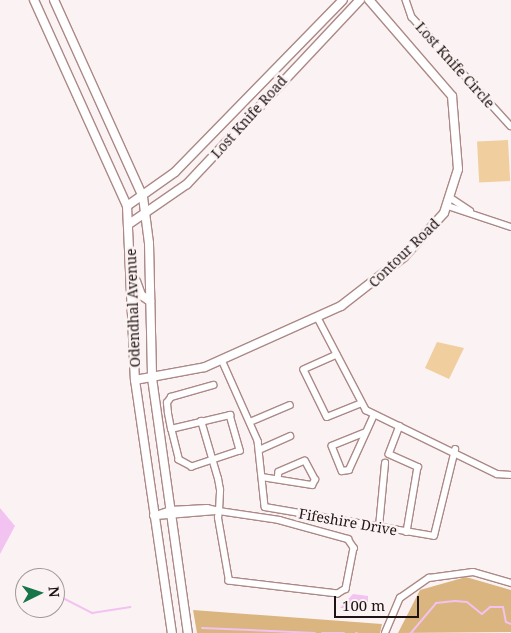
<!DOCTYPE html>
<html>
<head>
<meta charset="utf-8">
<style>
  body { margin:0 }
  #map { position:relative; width:511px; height:633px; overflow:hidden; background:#fbf3f3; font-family:"Noto Serif",serif }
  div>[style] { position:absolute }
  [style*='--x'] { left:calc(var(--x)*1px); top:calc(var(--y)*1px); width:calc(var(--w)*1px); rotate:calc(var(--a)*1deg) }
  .green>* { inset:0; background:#f0ce9e; transform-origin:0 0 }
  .forest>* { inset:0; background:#dbb580 }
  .water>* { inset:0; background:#f2c2f0 }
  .stream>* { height:2px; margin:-1px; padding:0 1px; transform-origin:1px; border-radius:1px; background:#f2c2f0 }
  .roads { filter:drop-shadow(1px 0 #ab8987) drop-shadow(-1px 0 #ab8987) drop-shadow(0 1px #ab8987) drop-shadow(0 -1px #ab8987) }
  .street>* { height:5.5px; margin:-2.75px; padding:0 2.75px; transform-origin:2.75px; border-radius:2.75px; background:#fff }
  .secondary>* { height:8px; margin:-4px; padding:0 4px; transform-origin:4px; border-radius:4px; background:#fff }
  span { translate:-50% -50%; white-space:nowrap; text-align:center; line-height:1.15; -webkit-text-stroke:5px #fbf3f3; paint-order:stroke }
  .street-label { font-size:14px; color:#201313 }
  .north { position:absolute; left:15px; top:568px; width:50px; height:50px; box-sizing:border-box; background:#fbf3f3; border:1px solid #a39999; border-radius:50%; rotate:86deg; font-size:14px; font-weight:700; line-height:20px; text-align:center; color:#201313 }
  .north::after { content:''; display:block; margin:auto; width:18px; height:22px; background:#187449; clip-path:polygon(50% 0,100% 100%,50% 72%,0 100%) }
  .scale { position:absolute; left:334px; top:596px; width:85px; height:22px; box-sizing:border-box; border:2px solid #201313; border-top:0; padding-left:6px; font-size:15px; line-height:18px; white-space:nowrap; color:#201313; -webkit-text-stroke:4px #fbf3f3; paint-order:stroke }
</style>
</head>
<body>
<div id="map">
  <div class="green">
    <i style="left:508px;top:140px;width:41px;height:31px;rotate:87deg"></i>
    <i style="clip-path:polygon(437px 342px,464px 348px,449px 379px,425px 368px)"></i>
  </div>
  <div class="forest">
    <i style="clip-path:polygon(466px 577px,511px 590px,511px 632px,398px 633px,420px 590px)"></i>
    <i style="clip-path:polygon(193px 610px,382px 624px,380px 633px,197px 633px)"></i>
  </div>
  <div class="water">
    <i style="clip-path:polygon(0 508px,15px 526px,0 554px)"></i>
    <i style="clip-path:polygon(353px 594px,368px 596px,368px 609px,340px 608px)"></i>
  </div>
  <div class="stream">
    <i style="--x:55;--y:594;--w:42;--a:27.2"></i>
    <i style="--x:92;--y:613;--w:39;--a:-9"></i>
    <i style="--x:202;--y:628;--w:113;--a:2.5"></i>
    <i style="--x:322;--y:633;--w:22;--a:0"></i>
    <i style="--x:356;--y:633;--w:1;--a:0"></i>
    <i style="--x:411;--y:633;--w:39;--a:-50"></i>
    <i style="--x:436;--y:603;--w:19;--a:-6"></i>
    <i style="--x:455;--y:601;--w:12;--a:5"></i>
    <i style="--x:467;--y:602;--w:19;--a:39"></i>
    <i style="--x:482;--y:614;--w:11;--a:-41"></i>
    <i style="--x:490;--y:607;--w:13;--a:0"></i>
    <i style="--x:503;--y:607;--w:15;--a:79"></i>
    <i style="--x:506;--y:622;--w:5;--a:22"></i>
  </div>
  <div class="roads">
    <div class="street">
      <i style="--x:406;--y:0;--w:18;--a:71"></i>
      <i style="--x:412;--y:17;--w:147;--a:47.8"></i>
      <i style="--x:451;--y:198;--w:23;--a:34"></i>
      <i style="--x:448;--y:206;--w:66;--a:18.4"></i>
      <i style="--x:318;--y:318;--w:104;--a:62.4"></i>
      <i style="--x:366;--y:410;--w:146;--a:26"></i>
      <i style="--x:497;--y:474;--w:14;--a:4"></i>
      <i style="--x:337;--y:355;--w:36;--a:156"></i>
      <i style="--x:304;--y:370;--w:52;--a:63.9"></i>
      <i style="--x:327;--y:417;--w:35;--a:-22"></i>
      <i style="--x:222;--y:360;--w:89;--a:66"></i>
      <i style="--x:258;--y:441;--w:66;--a:83.9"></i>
      <i style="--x:265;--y:507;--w:171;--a:9.7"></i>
      <i style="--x:434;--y:536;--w:89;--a:-76.3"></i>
      <i style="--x:250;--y:422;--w:43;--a:-23"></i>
      <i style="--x:400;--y:426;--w:30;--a:111"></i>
      <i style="--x:389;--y:454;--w:32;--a:24"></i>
      <i style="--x:418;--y:467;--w:66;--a:99.6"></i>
      <i style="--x:171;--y:429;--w:61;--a:-13.3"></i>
      <i style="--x:230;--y:415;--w:37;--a:74"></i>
      <i style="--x:240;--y:451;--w:51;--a:161.6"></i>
      <i style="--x:192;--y:467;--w:15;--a:-152"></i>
      <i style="--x:179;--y:460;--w:32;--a:-104"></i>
      <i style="--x:171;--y:429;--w:16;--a:-101"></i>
      <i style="--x:168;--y:413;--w:10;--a:-96"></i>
      <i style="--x:167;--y:403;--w:7;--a:-56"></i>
      <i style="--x:171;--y:397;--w:44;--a:-15.9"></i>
      <i style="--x:365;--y:433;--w:35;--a:158"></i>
      <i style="--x:332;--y:446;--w:27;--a:68"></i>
      <i style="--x:342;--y:471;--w:7;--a:-8"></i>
      <i style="--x:349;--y:470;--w:60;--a:-65.6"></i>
      <i style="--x:259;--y:450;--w:34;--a:-24"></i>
      <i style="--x:262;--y:477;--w:51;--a:9.1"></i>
      <i style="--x:312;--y:485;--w:6;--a:-59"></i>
      <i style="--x:315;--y:480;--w:21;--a:-118"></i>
      <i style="--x:305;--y:461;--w:28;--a:157"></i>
      <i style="--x:279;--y:472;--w:7;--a:98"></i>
      <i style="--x:153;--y:516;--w:18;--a:-19"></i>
      <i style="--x:170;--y:510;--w:37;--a:-3"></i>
      <i style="--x:207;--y:508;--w:12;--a:14"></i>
      <i style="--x:219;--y:511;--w:61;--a:8.5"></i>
      <i style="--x:279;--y:520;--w:72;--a:15.4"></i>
      <i style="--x:348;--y:539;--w:11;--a:56"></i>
      <i style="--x:354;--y:548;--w:42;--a:101"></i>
      <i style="--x:346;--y:589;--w:9;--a:148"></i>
      <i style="--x:338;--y:594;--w:110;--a:-173.2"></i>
      <i style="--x:229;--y:581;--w:64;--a:-99.9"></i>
      <i style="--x:218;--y:518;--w:7;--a:-82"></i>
      <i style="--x:219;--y:511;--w:21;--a:-87"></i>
      <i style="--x:220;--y:490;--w:11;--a:-100"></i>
      <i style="--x:218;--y:479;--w:60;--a:-106.3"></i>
      <i style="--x:156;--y:516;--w:60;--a:-4.8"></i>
      <i style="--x:379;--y:527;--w:64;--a:-84.6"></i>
      <i style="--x:385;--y:633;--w:38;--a:-67"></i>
      <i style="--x:400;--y:598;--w:35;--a:-35"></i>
      <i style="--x:429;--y:578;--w:44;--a:-7.8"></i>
      <i style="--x:473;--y:572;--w:40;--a:16"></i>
    </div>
    <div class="secondary">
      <i style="--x:34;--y:0;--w:226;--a:65.7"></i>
      <i style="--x:127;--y:206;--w:174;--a:87.4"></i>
      <i style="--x:135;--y:380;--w:256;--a:81.7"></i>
      <i style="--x:54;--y:0;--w:216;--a:65.7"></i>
      <i style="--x:143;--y:197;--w:46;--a:82.6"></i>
      <i style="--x:149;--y:243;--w:135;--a:88.7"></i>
      <i style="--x:152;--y:378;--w:258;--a:82"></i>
      <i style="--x:127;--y:206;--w:59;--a:-35.3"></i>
      <i style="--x:175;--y:172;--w:240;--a:-45.7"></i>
      <i style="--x:129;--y:224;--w:70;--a:-34.6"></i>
      <i style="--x:187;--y:184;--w:253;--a:-46.8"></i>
      <i style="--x:136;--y:281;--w:15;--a:70"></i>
      <i style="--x:141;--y:295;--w:11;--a:34"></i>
      <i style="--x:135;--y:380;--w:71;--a:-10.5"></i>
      <i style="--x:205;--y:367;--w:149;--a:-24.2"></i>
      <i style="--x:341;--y:306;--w:80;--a:-37.9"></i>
      <i style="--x:404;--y:257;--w:59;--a:-47.7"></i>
      <i style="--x:444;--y:213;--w:46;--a:-72.3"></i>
      <i style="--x:458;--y:169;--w:73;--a:-94.7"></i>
      <i style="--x:452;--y:96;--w:127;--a:-130.8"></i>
    </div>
  </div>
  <div class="street-label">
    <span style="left:455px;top:65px;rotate:48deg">Lost Knife Circle</span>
    <span style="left:249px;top:117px;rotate:-48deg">Lost Knife Road</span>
    <span style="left:404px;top:253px;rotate:-44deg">Contour Road</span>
    <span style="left:133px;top:308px;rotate:-92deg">Odendhal Avenue</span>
    <span style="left:348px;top:522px;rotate:10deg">Fifeshire Drive</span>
  </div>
  <div class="north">N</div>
  <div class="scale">100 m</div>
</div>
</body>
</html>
